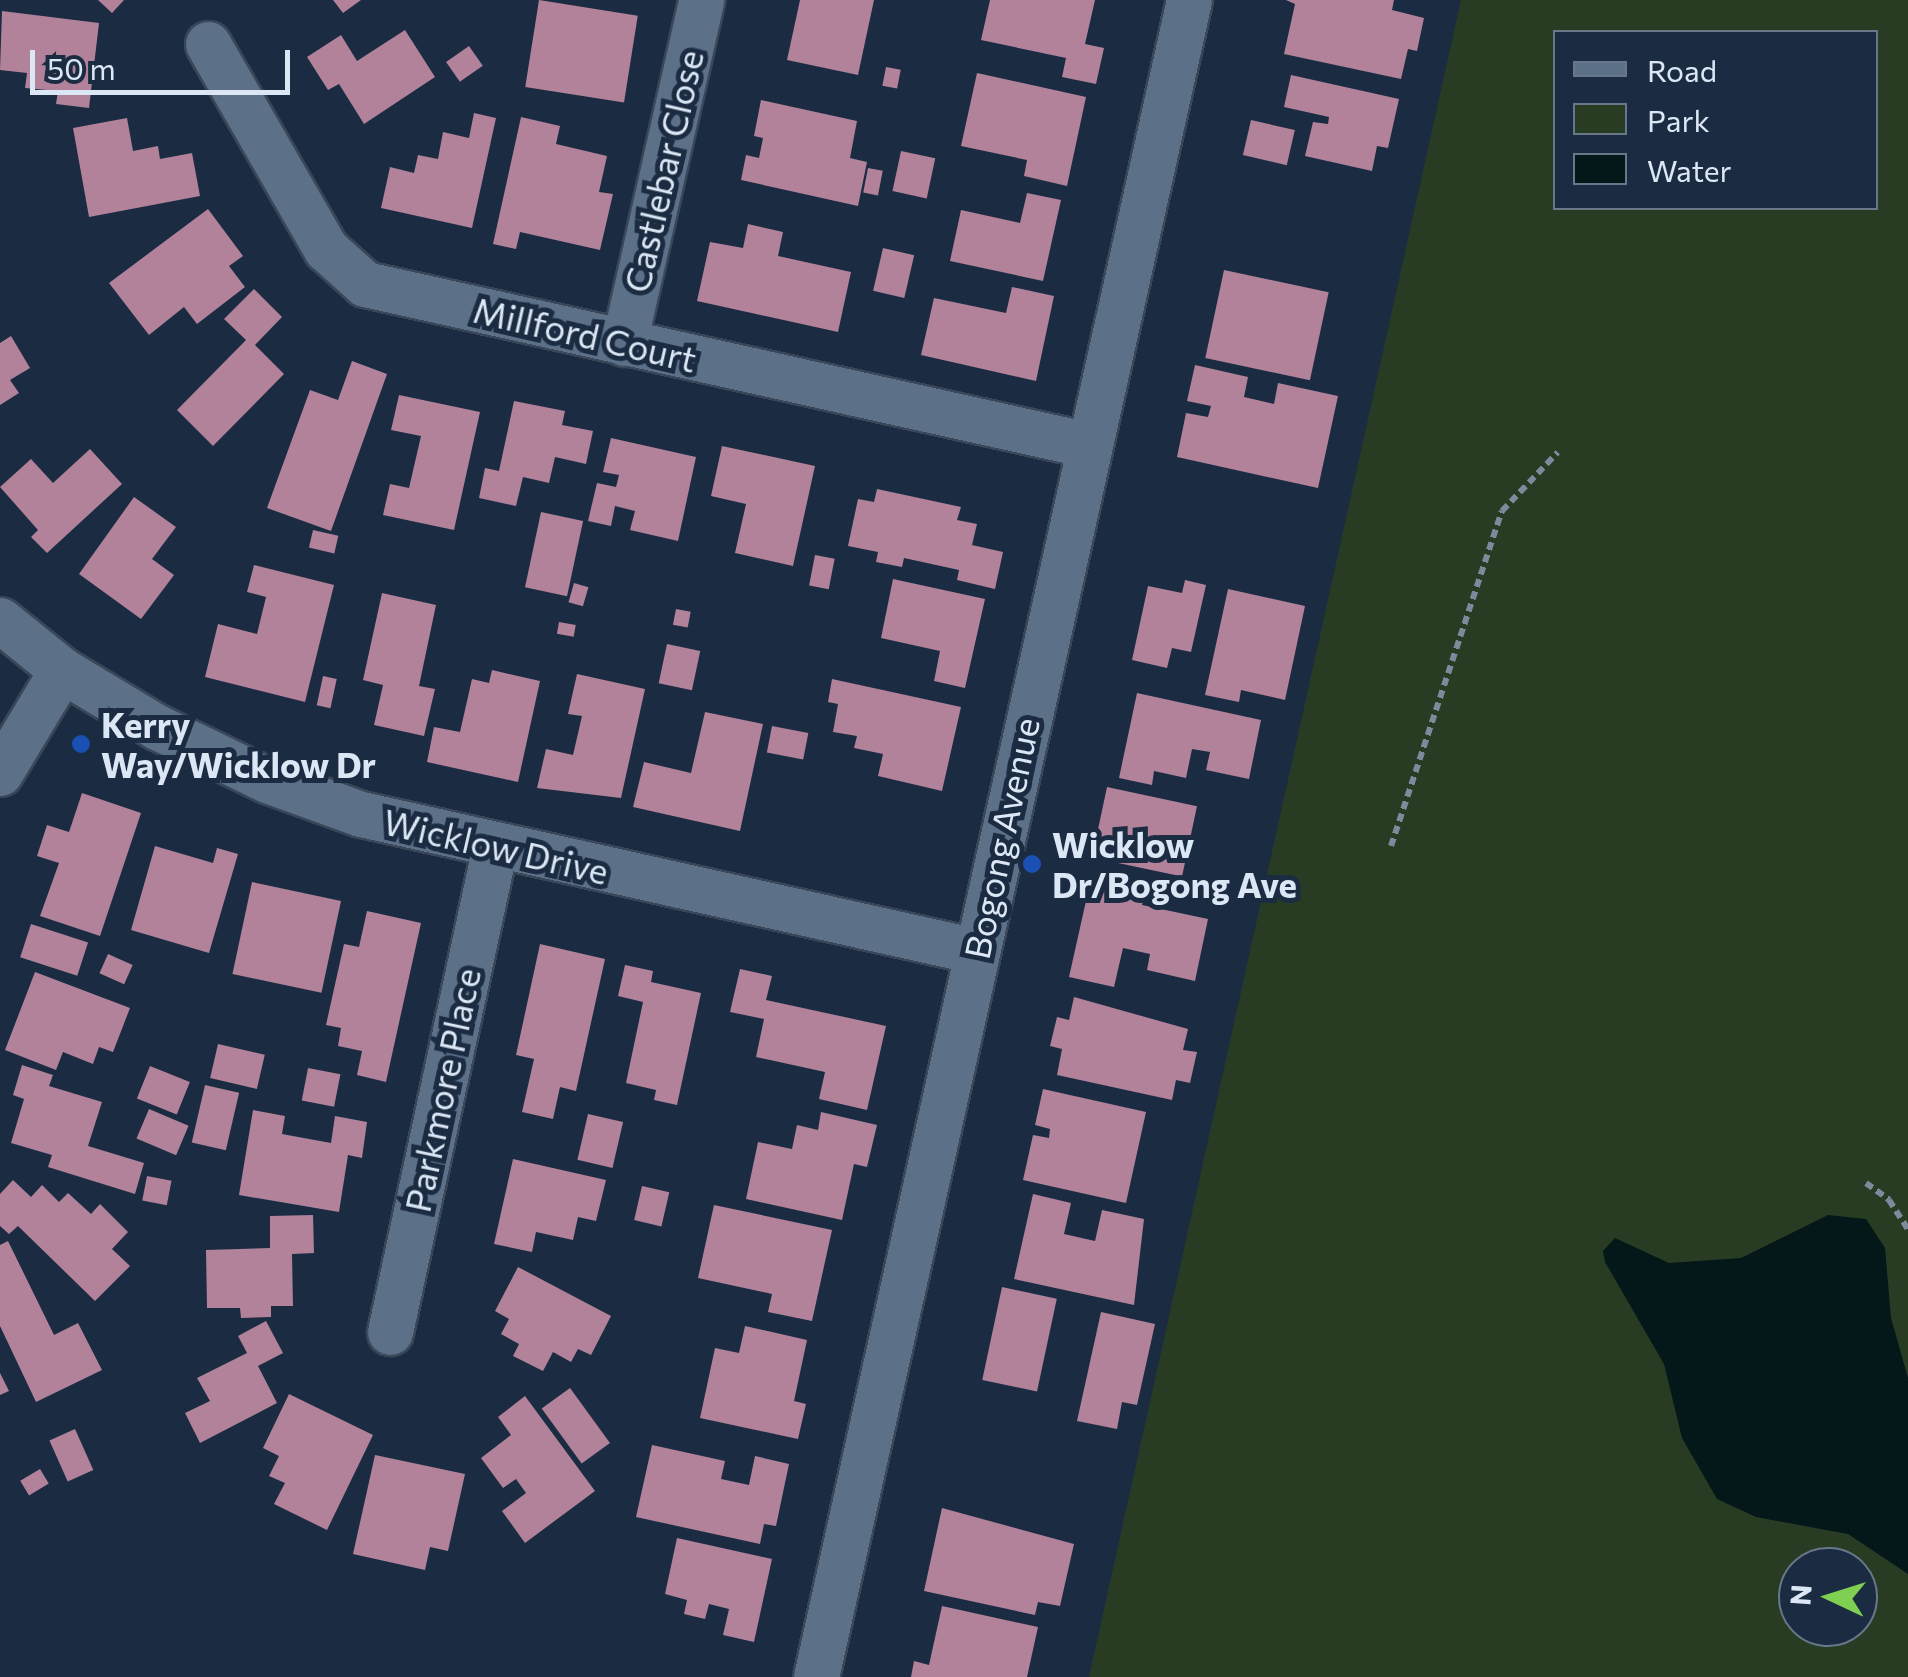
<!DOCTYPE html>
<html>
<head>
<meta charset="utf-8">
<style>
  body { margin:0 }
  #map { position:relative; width:1908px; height:1677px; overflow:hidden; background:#1b2c42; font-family:Commissioner,sans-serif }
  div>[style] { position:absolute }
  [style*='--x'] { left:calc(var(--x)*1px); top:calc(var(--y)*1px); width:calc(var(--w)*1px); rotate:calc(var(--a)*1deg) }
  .green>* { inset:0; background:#283c24 }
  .water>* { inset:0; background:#041719 }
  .building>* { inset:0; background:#b1829a; transform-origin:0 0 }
  .path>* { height:6px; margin-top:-3px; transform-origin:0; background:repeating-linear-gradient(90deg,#7c8a9c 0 8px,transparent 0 13px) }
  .roads { filter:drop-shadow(2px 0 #394758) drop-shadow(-2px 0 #394758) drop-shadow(0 2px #394758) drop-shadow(0 -2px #394758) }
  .minor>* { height:45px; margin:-22.5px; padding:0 22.5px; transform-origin:22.5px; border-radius:22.5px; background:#5c7088 }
  .dots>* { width:28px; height:28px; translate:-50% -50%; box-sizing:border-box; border:5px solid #1b2c42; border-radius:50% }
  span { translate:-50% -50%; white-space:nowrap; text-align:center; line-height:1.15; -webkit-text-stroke:10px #1b2c42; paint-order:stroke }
  .street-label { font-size:35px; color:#dce7f5 }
  .poi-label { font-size:35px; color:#dce7f5; font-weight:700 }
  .left { translate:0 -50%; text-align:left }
  .legend { position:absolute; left:1553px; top:30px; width:325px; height:180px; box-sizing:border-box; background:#1b2c42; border:2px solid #68778a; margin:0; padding:12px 18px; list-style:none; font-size:30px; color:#dce7f5 }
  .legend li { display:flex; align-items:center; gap:20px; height:50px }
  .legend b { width:50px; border:2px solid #68778a }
  .north { position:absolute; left:1778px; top:1547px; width:100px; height:100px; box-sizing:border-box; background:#1b2c42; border:2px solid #68778a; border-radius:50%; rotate:274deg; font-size:28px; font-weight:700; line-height:40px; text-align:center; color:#dce7f5 }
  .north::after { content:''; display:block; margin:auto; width:35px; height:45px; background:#7fd052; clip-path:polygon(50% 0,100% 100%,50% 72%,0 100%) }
  .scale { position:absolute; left:30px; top:50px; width:260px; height:45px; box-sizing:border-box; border:5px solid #dce7f5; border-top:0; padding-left:12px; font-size:30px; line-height:35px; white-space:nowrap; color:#dce7f5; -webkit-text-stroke:8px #1b2c42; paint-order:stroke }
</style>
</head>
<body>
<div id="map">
  <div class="green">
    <i style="clip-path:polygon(evenodd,1461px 0,1908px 0,1908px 1677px,1089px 1677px,1461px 0,1556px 32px,1876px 32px,1876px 208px,1556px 208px,1556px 32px,1461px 0,1798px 1567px,1858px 1567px,1858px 1627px,1798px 1627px,1798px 1567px)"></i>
  </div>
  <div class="water">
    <i style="clip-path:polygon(1828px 1215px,1866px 1219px,1885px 1248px,1891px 1318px,1908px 1378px,1908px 1574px,1848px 1534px,1756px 1517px,1717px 1499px,1682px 1438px,1664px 1364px,1605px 1262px,1603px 1251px,1615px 1238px,1669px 1263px,1741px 1258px)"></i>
  </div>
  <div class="building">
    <i style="clip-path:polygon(98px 0,124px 0,112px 13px)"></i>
    <i style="clip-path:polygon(333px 0,361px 0,343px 13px)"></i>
    <i style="left:539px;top:0;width:100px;height:88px;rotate:9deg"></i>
    <i style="clip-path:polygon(800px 0,874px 0,858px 75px,787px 60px)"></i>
    <i style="clip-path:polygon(990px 0,1095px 0,1085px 44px,1104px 48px,1096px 84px,1062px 77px,1066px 58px,981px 40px)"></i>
    <i style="clip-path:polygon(1286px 0,1394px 0,1392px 10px,1424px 18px,1417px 51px,1408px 49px,1401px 79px,1284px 54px,1295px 4px)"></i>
    <i style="clip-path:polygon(2px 11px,99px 23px,89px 108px,56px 104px,58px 91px,25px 88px,27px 73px,0 70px)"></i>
    <i style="clip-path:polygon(405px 30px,435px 77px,364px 124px,339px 84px,328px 90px,307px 57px,341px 35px,357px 61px)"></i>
    <i style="left:469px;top:46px;width:24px;height:28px;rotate:55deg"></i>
    <i style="left:886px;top:67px;width:15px;height:19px;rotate:11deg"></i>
    <i style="clip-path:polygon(977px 73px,1086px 97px,1067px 186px,1024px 176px,1027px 160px,961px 146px)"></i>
    <i style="clip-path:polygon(1291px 75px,1399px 99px,1388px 148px,1377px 146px,1372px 171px,1305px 156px,1313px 122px,1328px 124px,1329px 117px,1284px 107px)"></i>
    <i style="clip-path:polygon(761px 100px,857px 121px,850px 158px,867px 162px,858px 206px,741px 180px,746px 155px,759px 158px,763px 138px,754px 136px)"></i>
    <i style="clip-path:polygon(474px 113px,496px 118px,472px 228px,381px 208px,390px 167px,414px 173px,418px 155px,438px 159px,443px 132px,469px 138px)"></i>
    <i style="clip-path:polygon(521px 117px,560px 126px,556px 144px,607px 156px,599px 192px,613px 194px,600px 250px,520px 232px,516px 249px,493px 244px)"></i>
    <i style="clip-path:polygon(127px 118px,133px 151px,158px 146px,160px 159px,192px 153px,200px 196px,89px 217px,73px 128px)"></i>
    <i style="left:1251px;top:120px;width:45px;height:36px;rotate:13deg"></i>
    <i style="left:901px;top:151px;width:35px;height:41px;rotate:12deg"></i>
    <i style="left:868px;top:168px;width:15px;height:25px;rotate:11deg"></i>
    <i style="clip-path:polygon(1027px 193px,1061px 200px,1043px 281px,950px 261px,961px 210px,1020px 223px)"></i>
    <i style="clip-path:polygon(208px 209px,243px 256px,229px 266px,245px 287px,197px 324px,184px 307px,149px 335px,109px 283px)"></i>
    <i style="clip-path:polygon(748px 224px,783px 232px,778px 256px,851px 272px,838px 332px,697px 301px,710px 242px,743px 248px)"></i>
    <i style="left:883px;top:248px;width:32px;height:44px;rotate:13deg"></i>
    <i style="left:1224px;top:270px;width:107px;height:90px;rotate:12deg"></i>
    <i style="clip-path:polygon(1012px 287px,1054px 296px,1036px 381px,921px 355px,934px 298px,1006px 313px)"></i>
    <i style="clip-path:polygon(254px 289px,282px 317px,255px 345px,284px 374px,213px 446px,177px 410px,246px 340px,224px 319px)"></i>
    <i style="clip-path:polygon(11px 336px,30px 368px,10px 380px,19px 393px,0 405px,0 343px)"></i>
    <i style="clip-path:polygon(352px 361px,387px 374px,331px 531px,267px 508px,310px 390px,338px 400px)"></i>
    <i style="clip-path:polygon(1195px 365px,1248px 377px,1244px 397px,1274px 404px,1278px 383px,1338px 396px,1318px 488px,1177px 457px,1186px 413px,1208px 417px,1211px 406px,1187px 401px)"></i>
    <i style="clip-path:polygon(399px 395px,480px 412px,454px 530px,383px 515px,390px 484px,409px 488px,421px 436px,391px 430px)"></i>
    <i style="clip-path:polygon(514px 401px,565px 411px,562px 425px,593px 431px,586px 464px,555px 457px,549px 483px,523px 477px,516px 506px,479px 498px,485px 468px,499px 471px)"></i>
    <i style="clip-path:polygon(611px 438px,696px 457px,678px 541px,630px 530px,635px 511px,615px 506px,611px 526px,588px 521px,597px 483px,616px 487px,619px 475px,603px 472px)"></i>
    <i style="clip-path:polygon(722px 446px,815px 466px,793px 566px,735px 553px,746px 504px,711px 496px)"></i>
    <i style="clip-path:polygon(90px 449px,122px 484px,47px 553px,31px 537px,38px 530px,0 487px,31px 459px,53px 483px)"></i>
    <i style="clip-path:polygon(877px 489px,961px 507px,957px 520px,977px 524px,972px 545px,1003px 552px,995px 589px,957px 580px,959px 570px,904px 558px,902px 567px,876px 562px,878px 552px,848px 546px,858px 499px,874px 502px)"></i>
    <i style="clip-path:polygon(134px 497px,176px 527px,152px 559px,174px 575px,141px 619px,79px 574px)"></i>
    <i style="left:541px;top:512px;width:43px;height:77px;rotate:12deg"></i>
    <i style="left:313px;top:530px;width:26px;height:18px;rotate:13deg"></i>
    <i style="left:815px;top:555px;width:20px;height:31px;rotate:11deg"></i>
    <i style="clip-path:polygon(254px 565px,334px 585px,305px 702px,205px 677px,218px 624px,257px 634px,266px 597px,247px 592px)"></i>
    <i style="clip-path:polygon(893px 579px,985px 599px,965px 688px,934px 681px,940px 651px,881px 638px)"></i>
    <i style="clip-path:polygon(1185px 580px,1206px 585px,1191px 652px,1172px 648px,1167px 668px,1132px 660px,1148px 586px,1182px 593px)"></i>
    <i style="left:574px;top:583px;width:15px;height:20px;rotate:16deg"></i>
    <i style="clip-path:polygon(1228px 589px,1305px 606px,1285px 700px,1241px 690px,1239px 702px,1205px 695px)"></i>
    <i style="clip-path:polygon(382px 593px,436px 605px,419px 686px,435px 689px,424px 736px,374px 725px,383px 685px,363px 680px)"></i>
    <i style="left:676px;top:609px;width:15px;height:16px;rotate:11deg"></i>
    <i style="left:559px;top:622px;width:17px;height:12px;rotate:10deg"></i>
    <i style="left:667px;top:644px;width:34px;height:40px;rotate:12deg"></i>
    <i style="clip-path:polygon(492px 670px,540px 681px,518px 782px,427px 762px,434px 727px,460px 732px,472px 679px,489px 683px)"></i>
    <i style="clip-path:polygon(577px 674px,645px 689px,621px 798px,537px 788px,546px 749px,573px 755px,582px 716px,568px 714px)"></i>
    <i style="left:323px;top:676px;width:14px;height:30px;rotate:12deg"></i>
    <i style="clip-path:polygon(832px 679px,961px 707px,942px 791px,878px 776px,883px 754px,854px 748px,857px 736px,833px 732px,838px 704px,828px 702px)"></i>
    <i style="clip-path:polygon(1137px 693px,1261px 720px,1249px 779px,1206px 770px,1210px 752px,1192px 749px,1186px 778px,1154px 771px,1152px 785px,1119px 778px)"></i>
    <i style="clip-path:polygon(705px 712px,763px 724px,740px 831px,633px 807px,644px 762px,691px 773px)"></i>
    <i style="left:772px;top:726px;width:37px;height:27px;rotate:11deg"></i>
    <i style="left:1107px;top:787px;width:92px;height:72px;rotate:12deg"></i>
    <i style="clip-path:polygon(82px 793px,141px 813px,100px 936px,40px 916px,59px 863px,37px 856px,47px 825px,69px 832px)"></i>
    <i style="clip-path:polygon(155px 846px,213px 863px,217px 848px,238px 854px,209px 953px,131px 930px)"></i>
    <i style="left:252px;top:882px;width:91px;height:94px;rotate:12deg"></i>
    <i style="clip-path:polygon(1090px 883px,1145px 894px,1142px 905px,1208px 919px,1195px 981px,1147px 970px,1150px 954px,1123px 948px,1114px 987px,1069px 977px)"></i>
    <i style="clip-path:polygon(367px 911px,421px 923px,386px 1082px,357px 1075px,362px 1051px,338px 1046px,341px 1028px,326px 1025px,344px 944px,359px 947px)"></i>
    <i style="left:31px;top:924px;width:60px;height:35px;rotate:18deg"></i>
    <i style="clip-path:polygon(540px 944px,605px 959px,576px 1091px,560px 1087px,553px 1119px,522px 1112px,534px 1059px,516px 1055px)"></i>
    <i style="left:108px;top:954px;width:27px;height:21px;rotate:24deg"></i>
    <i style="clip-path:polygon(625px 965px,653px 971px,651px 982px,701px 993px,677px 1105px,654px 1100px,656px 1090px,626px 1083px,643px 1002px,618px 996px)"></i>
    <i style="clip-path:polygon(740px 969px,772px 976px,766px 1000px,886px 1026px,867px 1110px,819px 1099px,825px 1072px,756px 1057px,764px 1019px,730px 1012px)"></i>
    <i style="clip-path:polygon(35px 972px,130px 1008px,113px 1052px,99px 1047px,93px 1064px,63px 1052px,56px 1070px,5px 1050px)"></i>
    <i style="clip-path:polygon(1074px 997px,1188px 1029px,1183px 1050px,1197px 1052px,1190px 1083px,1176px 1080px,1172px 1100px,1057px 1075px,1062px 1049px,1050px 1046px,1057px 1017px,1069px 1020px)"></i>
    <i style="left:218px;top:1044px;width:48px;height:35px;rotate:13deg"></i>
    <i style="clip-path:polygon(22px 1065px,53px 1075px,49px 1086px,102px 1102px,88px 1146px,144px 1163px,135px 1194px,48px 1167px,52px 1155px,11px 1143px,24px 1099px,13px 1095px)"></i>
    <i style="left:150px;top:1066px;width:43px;height:35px;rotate:22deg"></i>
    <i style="left:308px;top:1068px;width:33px;height:33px;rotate:11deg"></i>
    <i style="left:205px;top:1085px;width:35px;height:59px;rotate:13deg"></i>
    <i style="clip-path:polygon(1043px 1089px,1146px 1112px,1126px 1203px,1023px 1180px,1033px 1135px,1049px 1138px,1050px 1129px,1035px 1125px)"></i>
    <i style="left:149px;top:1109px;width:43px;height:32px;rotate:23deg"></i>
    <i style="clip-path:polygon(253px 1110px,285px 1116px,282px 1134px,331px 1143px,335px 1116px,367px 1122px,362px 1158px,348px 1155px,339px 1212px,239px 1195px)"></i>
    <i style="clip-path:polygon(821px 1112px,877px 1125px,867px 1167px,854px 1164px,842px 1220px,746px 1199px,758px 1142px,792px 1149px,797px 1125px,818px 1130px)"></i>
    <i style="left:588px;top:1114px;width:36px;height:47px;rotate:13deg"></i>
    <i style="clip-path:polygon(513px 1159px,606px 1180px,596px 1221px,578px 1217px,573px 1240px,536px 1232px,532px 1252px,494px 1244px)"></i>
    <i style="left:147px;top:1176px;width:25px;height:25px;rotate:11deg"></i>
    <i style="clip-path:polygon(13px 1180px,31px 1197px,42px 1185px,59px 1202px,68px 1193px,91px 1214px,100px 1204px,128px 1232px,112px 1249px,130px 1266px,95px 1301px,18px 1226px,9px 1234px,0 1226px,0 1194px)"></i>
    <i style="left:642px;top:1186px;width:28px;height:35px;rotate:13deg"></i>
    <i style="clip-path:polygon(1033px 1194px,1071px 1203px,1064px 1234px,1095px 1241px,1102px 1210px,1144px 1219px,1134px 1305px,1014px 1279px)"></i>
    <i style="clip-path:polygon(714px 1205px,832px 1230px,812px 1321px,768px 1312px,772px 1294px,698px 1278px)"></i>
    <i style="clip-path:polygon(313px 1215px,314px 1253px,292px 1254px,293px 1306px,271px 1306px,271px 1317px,241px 1318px,240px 1308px,207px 1308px,206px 1250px,270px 1248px,270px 1216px)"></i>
    <i style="clip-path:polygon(8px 1241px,54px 1335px,78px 1323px,102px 1370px,36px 1402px,0 1326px,0 1245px)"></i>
    <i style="clip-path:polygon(518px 1267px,611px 1316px,591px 1355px,578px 1349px,571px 1362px,553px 1352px,543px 1371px,513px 1356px,519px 1344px,501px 1334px,509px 1319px,495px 1311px)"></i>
    <i style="left:1002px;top:1287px;width:56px;height:95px;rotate:12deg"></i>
    <i style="clip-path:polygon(1101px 1312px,1155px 1324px,1137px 1405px,1122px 1402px,1117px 1429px,1077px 1421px)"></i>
    <i style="clip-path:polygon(266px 1321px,283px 1353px,258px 1366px,277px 1403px,200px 1443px,185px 1413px,210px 1401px,197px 1378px,247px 1353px,238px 1336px)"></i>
    <i style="clip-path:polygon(745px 1326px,807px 1340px,794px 1401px,806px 1404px,798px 1439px,700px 1418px,715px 1348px,739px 1353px)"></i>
    <i style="clip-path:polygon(0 1373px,9px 1391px,0 1395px)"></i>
    <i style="left:570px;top:1388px;width:68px;height:35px;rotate:54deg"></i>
    <i style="clip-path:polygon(289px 1394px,373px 1435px,327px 1530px,274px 1504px,285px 1483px,269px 1476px,279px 1456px,263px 1448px)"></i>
    <i style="clip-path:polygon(525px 1396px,595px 1491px,525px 1543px,502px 1511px,526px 1493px,516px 1479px,503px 1488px,481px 1458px,511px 1435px,498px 1417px)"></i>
    <i style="left:75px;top:1429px;width:45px;height:28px;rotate:66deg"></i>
    <i style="clip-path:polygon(652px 1445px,725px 1461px,721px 1479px,749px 1485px,755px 1456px,789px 1464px,776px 1526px,764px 1524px,760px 1544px,636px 1517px)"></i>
    <i style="clip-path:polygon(375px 1455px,465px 1474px,448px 1551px,430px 1547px,425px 1570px,353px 1554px)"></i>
    <i style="left:40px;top:1469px;width:17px;height:23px;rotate:59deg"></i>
    <i style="clip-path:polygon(942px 1508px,1074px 1544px,1060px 1606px,1038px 1602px,1035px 1615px,924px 1591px)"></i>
    <i style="clip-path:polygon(677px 1538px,772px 1559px,754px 1642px,723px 1635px,729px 1609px,709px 1604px,705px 1619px,684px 1614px,687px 1600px,665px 1594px)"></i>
    <i style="clip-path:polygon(942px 1606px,1038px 1627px,1027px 1677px,911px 1677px,914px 1661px,929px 1665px)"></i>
  </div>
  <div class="path">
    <i style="--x:1391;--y:846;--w:353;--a:-71.7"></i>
    <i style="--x:1502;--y:511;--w:81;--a:-46.5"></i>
    <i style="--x:1866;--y:1183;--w:29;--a:36"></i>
    <i style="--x:1889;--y:1200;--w:35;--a:57"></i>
  </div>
  <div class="roads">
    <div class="minor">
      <i style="--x:208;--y:44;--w:237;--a:60.1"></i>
      <i style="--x:326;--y:249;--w:52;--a:41.9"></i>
      <i style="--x:365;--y:284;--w:741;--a:12.55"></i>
      <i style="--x:624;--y:343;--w:352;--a:-77.3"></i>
      <i style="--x:0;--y:620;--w:80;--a:38.9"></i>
      <i style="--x:62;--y:670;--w:111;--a:31"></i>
      <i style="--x:157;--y:727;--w:122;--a:25.7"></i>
      <i style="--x:267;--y:780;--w:100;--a:19.9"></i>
      <i style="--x:361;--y:814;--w:630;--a:12.56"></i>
      <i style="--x:0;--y:773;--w:120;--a:-59"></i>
      <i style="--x:390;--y:1332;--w:495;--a:-77.8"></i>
      <i style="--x:816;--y:1677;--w:1718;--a:-77.46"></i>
    </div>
  </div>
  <div class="dots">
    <i style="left:81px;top:744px;background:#1a4fb4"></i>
    <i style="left:1032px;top:864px;background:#1a4fb4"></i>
  </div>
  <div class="street-label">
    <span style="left:663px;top:171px;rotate:-77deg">Castlebar Close</span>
    <span style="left:585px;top:334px;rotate:13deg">Millford Court</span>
    <span style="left:1001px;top:838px;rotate:-78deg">Bogong Avenue</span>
    <span style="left:496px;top:846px;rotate:13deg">Wicklow Drive</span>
    <span style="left:442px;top:1090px;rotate:-78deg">Parkmore Place</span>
  </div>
  <div class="poi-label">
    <span class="left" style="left:101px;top:744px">Kerry<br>Way/Wicklow Dr</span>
    <span class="left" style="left:1052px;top:864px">Wicklow<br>Dr/Bogong Ave</span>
  </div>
  <ul class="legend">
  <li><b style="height:12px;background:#5c7088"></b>Road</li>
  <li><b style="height:28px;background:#283c24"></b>Park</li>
  <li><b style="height:28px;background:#041719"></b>Water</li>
  </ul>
  <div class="north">N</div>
  <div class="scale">50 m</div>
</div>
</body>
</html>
